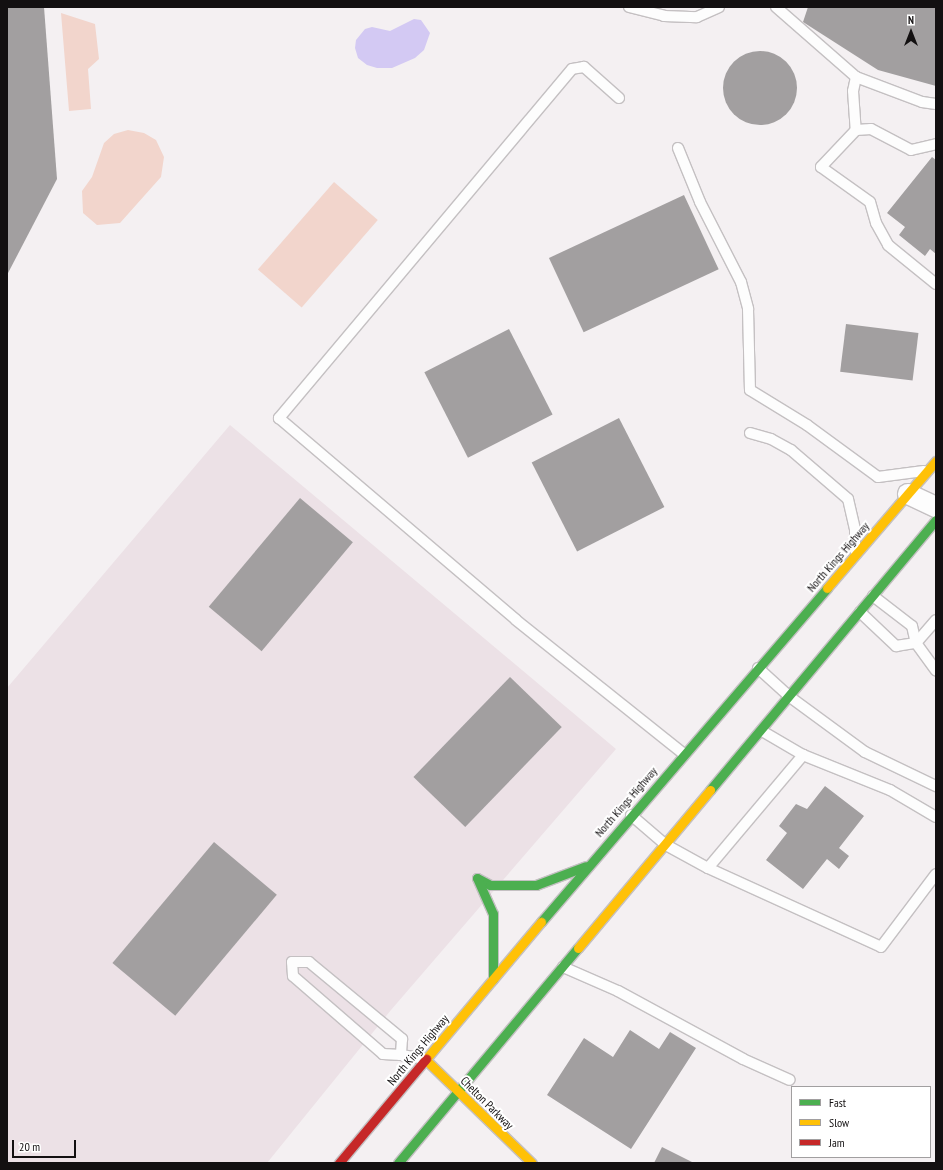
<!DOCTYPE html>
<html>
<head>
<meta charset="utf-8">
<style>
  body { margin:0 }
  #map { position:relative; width:943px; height:1170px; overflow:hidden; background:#f4f0f2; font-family:"PT Sans Narrow",sans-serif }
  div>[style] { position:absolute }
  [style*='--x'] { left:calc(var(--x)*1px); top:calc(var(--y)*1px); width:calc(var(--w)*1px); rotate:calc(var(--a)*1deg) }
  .built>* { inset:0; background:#ece1e6 }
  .green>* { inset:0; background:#f2d5cc; transform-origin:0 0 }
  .water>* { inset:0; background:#d3c9f3 }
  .building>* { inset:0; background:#a29fa0; transform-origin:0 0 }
  .round { border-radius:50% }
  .roads { filter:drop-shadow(1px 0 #c4c0c2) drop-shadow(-1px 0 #c4c0c2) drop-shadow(0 1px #c4c0c2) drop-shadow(0 -1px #c4c0c2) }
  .lane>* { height:10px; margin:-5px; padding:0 5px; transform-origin:5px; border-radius:5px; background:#fdfdfd }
  .street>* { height:20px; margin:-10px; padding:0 10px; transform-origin:10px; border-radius:10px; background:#fdfdfd }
  .fast>* { height:9px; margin:-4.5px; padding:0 4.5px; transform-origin:4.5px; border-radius:4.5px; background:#4caf50 }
  .slow>* { height:9px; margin:-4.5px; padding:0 4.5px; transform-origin:4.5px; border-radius:4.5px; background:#ffc107 }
  .jam>* { height:9px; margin:-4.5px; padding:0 4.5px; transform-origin:4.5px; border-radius:4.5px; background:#c62828 }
  span { translate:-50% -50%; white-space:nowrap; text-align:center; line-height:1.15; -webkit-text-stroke:4px #fff; paint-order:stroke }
  .street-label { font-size:12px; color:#131011 }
  .frame { position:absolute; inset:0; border:8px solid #131011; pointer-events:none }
  .legend { position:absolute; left:791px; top:1086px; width:140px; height:72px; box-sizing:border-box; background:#fff; border:1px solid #a19fa0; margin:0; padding:5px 7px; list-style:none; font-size:12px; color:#131011 }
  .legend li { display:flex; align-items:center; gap:8px; height:20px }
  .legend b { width:20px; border:1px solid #a19fa0 }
  .north { position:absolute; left:891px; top:12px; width:40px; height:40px; -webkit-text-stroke:3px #fff; paint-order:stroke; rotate:0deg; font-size:11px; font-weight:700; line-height:16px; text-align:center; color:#131011 }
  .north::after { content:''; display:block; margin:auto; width:14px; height:18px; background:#131011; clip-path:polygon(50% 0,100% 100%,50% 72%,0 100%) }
  .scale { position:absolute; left:12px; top:1140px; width:64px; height:18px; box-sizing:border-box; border:2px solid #131011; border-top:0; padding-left:5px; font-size:12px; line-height:14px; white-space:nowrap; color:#131011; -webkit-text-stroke:3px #fff; paint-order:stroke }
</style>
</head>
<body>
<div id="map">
  <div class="built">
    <i style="clip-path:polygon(230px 425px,616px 749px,391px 1010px,267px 1163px,7px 1163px,7px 688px)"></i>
  </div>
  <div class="green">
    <i style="clip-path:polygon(61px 13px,95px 24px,99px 59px,88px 69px,91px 109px,69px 111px)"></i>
    <i style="clip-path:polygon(128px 130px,144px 133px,156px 140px,164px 157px,161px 177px,120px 223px,97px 225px,83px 213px,82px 191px,92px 177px,104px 143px,114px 134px)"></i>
    <i style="left:334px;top:182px;width:58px;height:116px;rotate:41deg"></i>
  </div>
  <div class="water">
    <i style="clip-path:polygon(414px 19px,421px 20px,430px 33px,424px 50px,415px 58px,392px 68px,377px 68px,367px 65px,358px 58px,355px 48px,356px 40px,365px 29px,372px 27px,390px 31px)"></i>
  </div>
  <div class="building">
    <i style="clip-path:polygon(7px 7px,44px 7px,57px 179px,7px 275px)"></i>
    <i style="clip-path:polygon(808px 7px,936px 7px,936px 86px,878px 70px,803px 22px)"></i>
    <i class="round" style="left:723px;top:51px;width:74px;height:74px"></i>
    <i style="clip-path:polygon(932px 157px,936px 160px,936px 254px,930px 249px,925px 256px,899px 235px,905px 227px,887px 213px)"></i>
    <i style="left:684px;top:195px;width:82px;height:149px;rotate:65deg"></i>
    <i style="left:846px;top:324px;width:73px;height:48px;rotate:7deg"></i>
    <i style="left:509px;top:329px;width:96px;height:95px;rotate:63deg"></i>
    <i style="left:619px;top:418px;width:100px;height:98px;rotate:63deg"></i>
    <i style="left:300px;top:498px;width:69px;height:142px;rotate:40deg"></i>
    <i style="left:510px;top:677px;width:72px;height:139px;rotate:44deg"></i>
    <i style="clip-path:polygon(825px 786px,864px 816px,839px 848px,849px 856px,839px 869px,827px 859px,803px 889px,766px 860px,787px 833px,779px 826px,796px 804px,807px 809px)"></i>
    <i style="left:214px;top:842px;width:82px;height:158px;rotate:40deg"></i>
    <i style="clip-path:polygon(630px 1030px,659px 1049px,670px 1032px,696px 1048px,631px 1149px,547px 1095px,584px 1038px,613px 1057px)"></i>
    <i style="clip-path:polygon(662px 1147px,694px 1163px,654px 1163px)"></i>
  </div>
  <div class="roads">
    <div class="lane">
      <i style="--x:629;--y:7;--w:36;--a:14"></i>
      <i style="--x:664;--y:16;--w:33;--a:2"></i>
      <i style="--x:697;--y:17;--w:24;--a:-24"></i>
      <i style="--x:776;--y:7;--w:106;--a:41.2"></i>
      <i style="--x:856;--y:77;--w:71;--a:20.7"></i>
      <i style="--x:922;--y:102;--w:14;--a:8"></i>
      <i style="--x:856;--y:77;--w:14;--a:102"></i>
      <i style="--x:853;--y:91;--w:39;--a:86"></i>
      <i style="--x:856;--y:130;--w:15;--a:-4"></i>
      <i style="--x:871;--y:129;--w:45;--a:27.7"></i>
      <i style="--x:911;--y:150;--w:26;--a:-13"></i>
      <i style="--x:619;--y:98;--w:47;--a:-138.5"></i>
      <i style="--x:584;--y:67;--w:12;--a:171"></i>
      <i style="--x:572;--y:69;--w:456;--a:130"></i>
      <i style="--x:279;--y:418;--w:311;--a:40.4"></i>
      <i style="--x:516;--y:620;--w:215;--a:38.6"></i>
      <i style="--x:856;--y:130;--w:51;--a:133.4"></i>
      <i style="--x:821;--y:167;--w:60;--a:35.5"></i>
      <i style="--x:870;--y:202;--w:22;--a:74"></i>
      <i style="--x:876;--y:223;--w:25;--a:61"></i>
      <i style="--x:888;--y:245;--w:62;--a:39.1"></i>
      <i style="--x:678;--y:148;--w:58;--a:67.8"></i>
      <i style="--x:700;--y:202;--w:90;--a:62.9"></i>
      <i style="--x:741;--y:282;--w:28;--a:75"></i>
      <i style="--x:748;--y:309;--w:81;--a:88.6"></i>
      <i style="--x:750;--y:390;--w:67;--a:31.6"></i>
      <i style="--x:807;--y:425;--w:88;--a:36.2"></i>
      <i style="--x:878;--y:477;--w:46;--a:-7.4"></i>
      <i style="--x:750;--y:433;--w:22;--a:16"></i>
      <i style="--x:771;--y:439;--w:23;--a:29"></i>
      <i style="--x:791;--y:450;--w:75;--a:40.7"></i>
      <i style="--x:848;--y:499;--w:32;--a:77"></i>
      <i style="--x:855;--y:530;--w:20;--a:90"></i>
      <i style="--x:873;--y:596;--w:49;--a:37.6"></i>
      <i style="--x:912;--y:626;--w:17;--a:77"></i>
      <i style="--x:916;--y:643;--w:34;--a:54"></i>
      <i style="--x:860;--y:612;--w:50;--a:43.4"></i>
      <i style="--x:896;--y:646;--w:20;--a:-9"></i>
      <i style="--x:916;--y:643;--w:30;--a:-49"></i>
      <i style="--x:758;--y:668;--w:43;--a:42.2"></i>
      <i style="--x:790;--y:697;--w:93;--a:36.3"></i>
      <i style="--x:865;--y:752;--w:79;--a:25.6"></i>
      <i style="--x:762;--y:731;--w:48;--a:30.3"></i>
      <i style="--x:803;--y:755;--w:94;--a:21.9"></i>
      <i style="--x:890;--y:790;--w:53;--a:30.4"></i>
      <i style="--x:631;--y:815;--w:46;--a:40.6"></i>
      <i style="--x:666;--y:845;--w:48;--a:28.7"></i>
      <i style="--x:708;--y:868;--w:190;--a:24.5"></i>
      <i style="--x:881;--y:947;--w:91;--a:-53"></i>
      <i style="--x:708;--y:868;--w:148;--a:-49.9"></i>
      <i style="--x:292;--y:962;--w:17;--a:0"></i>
      <i style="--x:309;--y:962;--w:121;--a:39.6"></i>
      <i style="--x:402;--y:1039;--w:16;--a:94"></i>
      <i style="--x:401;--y:1055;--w:18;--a:-177"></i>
      <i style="--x:383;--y:1054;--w:119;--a:-139.1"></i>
      <i style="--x:293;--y:976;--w:14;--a:-94"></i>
      <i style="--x:563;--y:967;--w:60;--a:23.6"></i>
      <i style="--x:618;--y:991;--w:142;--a:28.5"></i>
      <i style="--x:743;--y:1059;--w:51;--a:24.1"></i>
      <i style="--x:401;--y:1055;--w:24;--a:9"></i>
    </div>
    <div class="street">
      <i style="--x:908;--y:494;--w:31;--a:25"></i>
    </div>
    <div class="fast">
      <i style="--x:710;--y:790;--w:352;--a:-50.1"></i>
      <i style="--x:477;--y:878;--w:15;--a:28"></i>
      <i style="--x:490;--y:885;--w:46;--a:0"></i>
      <i style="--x:536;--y:885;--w:53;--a:-20.8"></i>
      <i style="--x:477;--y:878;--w:39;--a:66"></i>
      <i style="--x:493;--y:914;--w:65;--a:90"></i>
      <i style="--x:541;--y:922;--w:440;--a:-49.4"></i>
      <i style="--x:398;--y:1163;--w:280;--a:-50.1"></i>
    </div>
    <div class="slow">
      <i style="--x:827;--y:588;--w:167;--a:-49.4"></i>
      <i style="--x:578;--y:948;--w:206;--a:-50.1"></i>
      <i style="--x:425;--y:1059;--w:149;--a:44.2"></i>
      <i style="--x:426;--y:1059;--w:179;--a:-50"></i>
    </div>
    <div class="jam">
      <i style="--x:339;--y:1163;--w:136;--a:-50.1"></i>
    </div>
  </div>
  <div class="street-label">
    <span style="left:838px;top:557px;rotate:-49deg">North Kings Highway</span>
    <span style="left:626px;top:802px;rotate:-49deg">North Kings Highway</span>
    <span style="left:418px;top:1050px;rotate:-50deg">North Kings Highway</span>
    <span style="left:487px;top:1103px;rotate:45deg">Chelton Parkway</span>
  </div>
  <div class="frame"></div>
  <ul class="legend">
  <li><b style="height:5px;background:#4caf50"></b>Fast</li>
  <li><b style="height:5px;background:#ffc107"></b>Slow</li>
  <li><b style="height:5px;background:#c62828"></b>Jam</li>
  </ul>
  <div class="north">N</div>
  <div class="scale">20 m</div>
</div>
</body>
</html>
